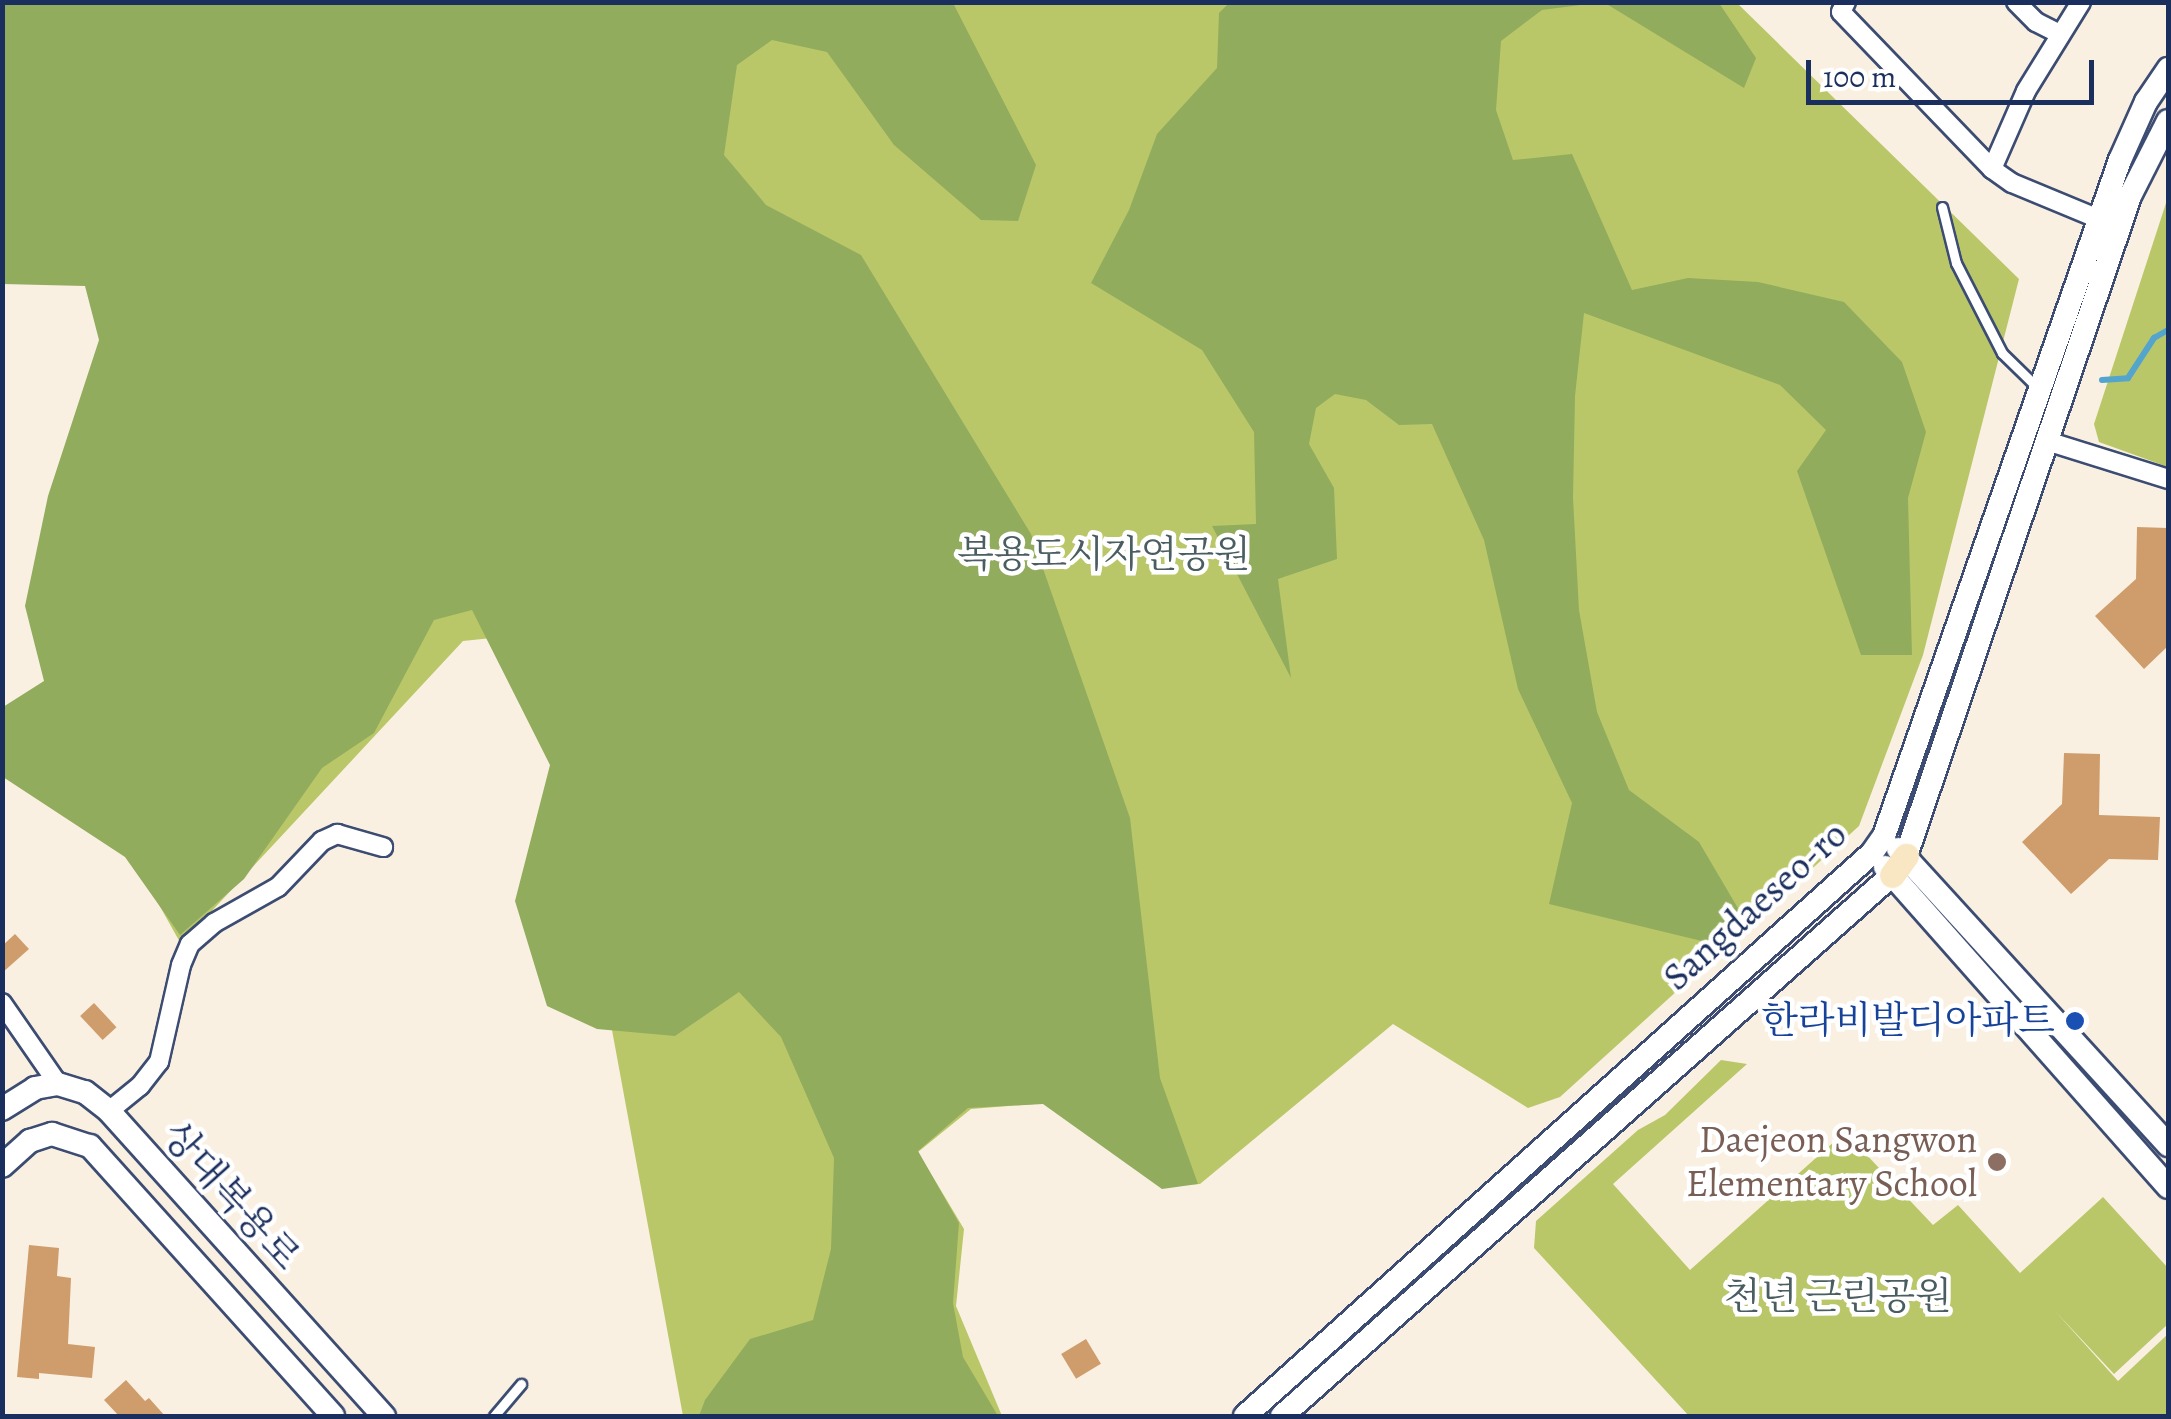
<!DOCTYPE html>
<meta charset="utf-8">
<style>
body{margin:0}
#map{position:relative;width:2171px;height:1419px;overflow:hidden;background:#f9f0e2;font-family:Alegreya,"Noto Serif KR",serif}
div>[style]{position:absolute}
.green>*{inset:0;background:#b9c769}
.forest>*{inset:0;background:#92ac5d}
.stream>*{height:6px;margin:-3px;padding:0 3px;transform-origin:3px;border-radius:3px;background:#53a5ce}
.building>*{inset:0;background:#cf9d6c;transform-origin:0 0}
.roads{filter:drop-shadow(2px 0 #3c4c72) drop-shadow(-2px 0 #3c4c72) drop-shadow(0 2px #3c4c72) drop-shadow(0 -2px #3c4c72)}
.service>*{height:9px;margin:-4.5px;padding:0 4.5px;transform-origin:4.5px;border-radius:4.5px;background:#fff}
.minor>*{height:18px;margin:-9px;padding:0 9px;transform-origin:9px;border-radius:9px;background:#fff}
.tertiary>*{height:22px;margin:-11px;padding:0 11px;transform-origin:11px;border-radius:11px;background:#fff}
.secondary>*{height:25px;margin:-12.5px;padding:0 12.5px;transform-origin:12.5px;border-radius:12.5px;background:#f9e7c3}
.dots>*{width:28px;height:28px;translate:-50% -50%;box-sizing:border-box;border:5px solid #fff;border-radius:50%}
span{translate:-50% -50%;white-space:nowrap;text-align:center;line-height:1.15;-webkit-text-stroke:9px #fff;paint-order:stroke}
.park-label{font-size:38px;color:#4a5d61}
.street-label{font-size:38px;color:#1b2f5e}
.transit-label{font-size:38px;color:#164399}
.right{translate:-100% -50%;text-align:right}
.education-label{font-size:38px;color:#785e54}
.frame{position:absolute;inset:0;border:5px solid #1b2f5e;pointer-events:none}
.scale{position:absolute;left:1806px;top:60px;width:288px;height:45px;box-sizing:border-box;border:5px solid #1b2f5e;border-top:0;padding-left:12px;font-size:30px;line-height:35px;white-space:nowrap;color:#1b2f5e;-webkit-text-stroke:8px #fff;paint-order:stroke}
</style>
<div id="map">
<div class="green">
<div style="clip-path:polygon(3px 3px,1737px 3px,2019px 279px,1923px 655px,1859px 826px,1560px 1097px,1528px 1108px,1393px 1024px,1200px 1184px,1160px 1186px,1048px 1103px,971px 1109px,918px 1152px,964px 1229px,956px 1306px,1002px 1416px,683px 1416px,603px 981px,583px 734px,492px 638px,463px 641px,181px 944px,70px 746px,145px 319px)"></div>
<div style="clip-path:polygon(2168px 197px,2168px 467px,2099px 442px,2094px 424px)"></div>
<div style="clip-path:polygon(1721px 1060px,1747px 1064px,1613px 1184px,1690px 1270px,1845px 1132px,1933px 1225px,1958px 1205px,2020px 1273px,2103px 1197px,2168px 1268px,2168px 1324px,2114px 1374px,2055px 1311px,2118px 1381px,2168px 1334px,2168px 1416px,1689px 1416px,1534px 1248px,1536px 1221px,1638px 1130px,1665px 1115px)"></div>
</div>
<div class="forest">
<div style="clip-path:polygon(3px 2px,953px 3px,1036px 165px,1018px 221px,981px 220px,894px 145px,827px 52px,772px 40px,737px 65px,724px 155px,766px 205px,861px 255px,1031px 534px,1130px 818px,1160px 1078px,1198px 1184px,1162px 1189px,1043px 1104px,968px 1108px,918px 1151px,959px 1223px,953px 1303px,963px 1357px,998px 1416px,699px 1416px,705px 1400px,750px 1339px,813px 1320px,831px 1249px,834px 1158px,781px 1037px,739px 992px,675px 1036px,597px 1029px,547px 1006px,515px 901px,550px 765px,472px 610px,434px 620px,374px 733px,322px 768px,244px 879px,180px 935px,125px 857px,3px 777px,3px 707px,44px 681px,25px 606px,48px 496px,99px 340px,85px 286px,3px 284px)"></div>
<div style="clip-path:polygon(1229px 3px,1596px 3px,1542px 10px,1501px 41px,1496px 110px,1513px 160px,1572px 154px,1632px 290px,1688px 278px,1758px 282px,1844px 302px,1902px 362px,1926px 432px,1908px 498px,1912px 655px,1861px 655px,1797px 471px,1826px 430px,1780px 385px,1584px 313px,1575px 396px,1573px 498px,1579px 610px,1597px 712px,1629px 790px,1699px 842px,1739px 910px,1710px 943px,1549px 904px,1572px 803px,1518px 689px,1484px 540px,1432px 424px,1399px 425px,1366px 400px,1335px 394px,1316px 408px,1309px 444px,1334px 488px,1337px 559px,1278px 579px,1291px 678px,1212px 526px,1256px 524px,1254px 432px,1202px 350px,1091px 283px,1129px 210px,1157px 134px,1217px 68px,1219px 13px)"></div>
<div style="clip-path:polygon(1605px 3px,1719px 3px,1756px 58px,1744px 88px)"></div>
</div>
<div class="stream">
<div style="left:2102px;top:380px;width:26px;rotate:-4deg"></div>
<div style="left:2128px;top:378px;width:48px;rotate:-57deg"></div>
<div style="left:2154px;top:338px;width:16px;rotate:-30deg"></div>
</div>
<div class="building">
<div style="clip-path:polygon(2137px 527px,2168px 528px,2168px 646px,2144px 669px,2095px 616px,2136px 579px)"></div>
<div style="clip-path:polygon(2064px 753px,2100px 754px,2099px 815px,2160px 817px,2158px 860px,2109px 859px,2071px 894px,2022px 842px,2062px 804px)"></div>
<div style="clip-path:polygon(15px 934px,29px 949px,2px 973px,2px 946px)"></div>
<div style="left:94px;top:1003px;width:33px;height:19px;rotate:47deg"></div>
<div style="clip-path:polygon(29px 1245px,59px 1248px,57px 1276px,71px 1278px,68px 1344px,95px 1347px,92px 1378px,39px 1373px,39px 1379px,17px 1377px)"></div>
<div style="left:1086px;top:1339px;width:29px;height:29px;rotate:59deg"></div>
<div style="clip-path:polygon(126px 1380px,145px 1401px,149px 1398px,165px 1416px,119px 1416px,104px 1400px)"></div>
</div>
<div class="roads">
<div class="service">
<div style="left:1942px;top:207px;width:58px;rotate:76deg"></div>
<div style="left:1956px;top:263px;width:101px;rotate:62.9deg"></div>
<div style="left:2002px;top:353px;width:49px;rotate:44.2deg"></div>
<div style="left:494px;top:1416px;width:42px;rotate:-49.8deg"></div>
</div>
<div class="minor">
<div style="left:1846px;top:2px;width:11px;rotate:117deg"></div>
<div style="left:1841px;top:12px;width:218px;rotate:46.1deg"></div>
<div style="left:1992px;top:169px;width:24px;rotate:35deg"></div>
<div style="left:2012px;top:183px;width:94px;rotate:22.5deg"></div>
<div style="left:2016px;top:2px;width:28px;rotate:45deg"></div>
<div style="left:2036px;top:22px;width:25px;rotate:27deg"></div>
<div style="left:1992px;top:169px;width:85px;rotate:-66.4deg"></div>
<div style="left:2026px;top:91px;width:105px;rotate:-58.3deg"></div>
<div style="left:2047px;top:441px;width:127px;rotate:17.4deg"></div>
<div style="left:2px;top:1003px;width:98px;rotate:55.3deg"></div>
<div style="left:109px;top:1111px;width:40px;rotate:-39deg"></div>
<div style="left:140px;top:1086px;width:31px;rotate:-52deg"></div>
<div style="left:159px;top:1062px;width:99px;rotate:-77.2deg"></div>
<div style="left:181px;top:965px;width:23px;rotate:-67deg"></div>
<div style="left:190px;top:944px;width:32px;rotate:-41deg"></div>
<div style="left:214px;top:923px;width:73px;rotate:-29.4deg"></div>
<div style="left:278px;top:887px;width:64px;rotate:-46.3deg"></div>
<div style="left:322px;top:841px;width:17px;rotate:-25deg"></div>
<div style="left:337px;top:834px;width:48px;rotate:15.8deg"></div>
</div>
<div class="tertiary">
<div style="left:1898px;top:849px;width:401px;rotate:47.6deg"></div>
<div style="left:1906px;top:856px;width:697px;rotate:-71.25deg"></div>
<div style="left:2130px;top:196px;width:84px;rotate:-63.1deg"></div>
<div style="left:1885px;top:867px;width:427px;rotate:48.5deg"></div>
<div style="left:2px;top:1109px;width:39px;rotate:-32deg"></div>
<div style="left:35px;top:1088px;width:23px;rotate:-10deg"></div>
<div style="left:58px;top:1084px;width:28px;rotate:17deg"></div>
<div style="left:85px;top:1092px;width:31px;rotate:38deg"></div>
<div style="left:109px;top:1111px;width:411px;rotate:48deg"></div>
<div style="left:2px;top:1166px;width:38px;rotate:-42deg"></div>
<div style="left:30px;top:1141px;width:23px;rotate:-18deg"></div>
<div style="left:52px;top:1134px;width:40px;rotate:18deg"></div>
<div style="left:90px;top:1146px;width:363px;rotate:48deg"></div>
<div style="left:1245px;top:1416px;width:843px;rotate:-41.92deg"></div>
<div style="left:1872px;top:853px;width:21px;rotate:-55deg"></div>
<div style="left:1884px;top:836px;width:716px;rotate:-70.76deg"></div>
<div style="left:2120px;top:160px;width:64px;rotate:-65.9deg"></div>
<div style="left:2146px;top:102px;width:40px;rotate:-56deg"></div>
<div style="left:1282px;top:1416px;width:815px;rotate:-41.57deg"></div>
</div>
<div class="secondary">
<div style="left:1892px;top:875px;width:24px;rotate:-54deg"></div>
</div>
</div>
<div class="dots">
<div style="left:2075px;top:1021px;background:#1a4fb4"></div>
<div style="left:1997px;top:1162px;background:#8d6e63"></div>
</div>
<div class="park-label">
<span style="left:1104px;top:555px">복용도시자연공원</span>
<span style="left:1838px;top:1297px">천년 근린공원</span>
</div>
<div class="street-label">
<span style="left:1755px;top:906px;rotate:-42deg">Sangdaeseo-ro</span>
<span style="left:231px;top:1196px;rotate:48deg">상대복용로</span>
</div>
<div class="transit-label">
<span class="right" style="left:2055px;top:1021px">한라비발디아파트</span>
</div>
<div class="education-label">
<span class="right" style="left:1977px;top:1162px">Daejeon Sangwon<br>Elementary School</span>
</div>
<div class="frame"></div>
<div class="scale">100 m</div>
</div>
